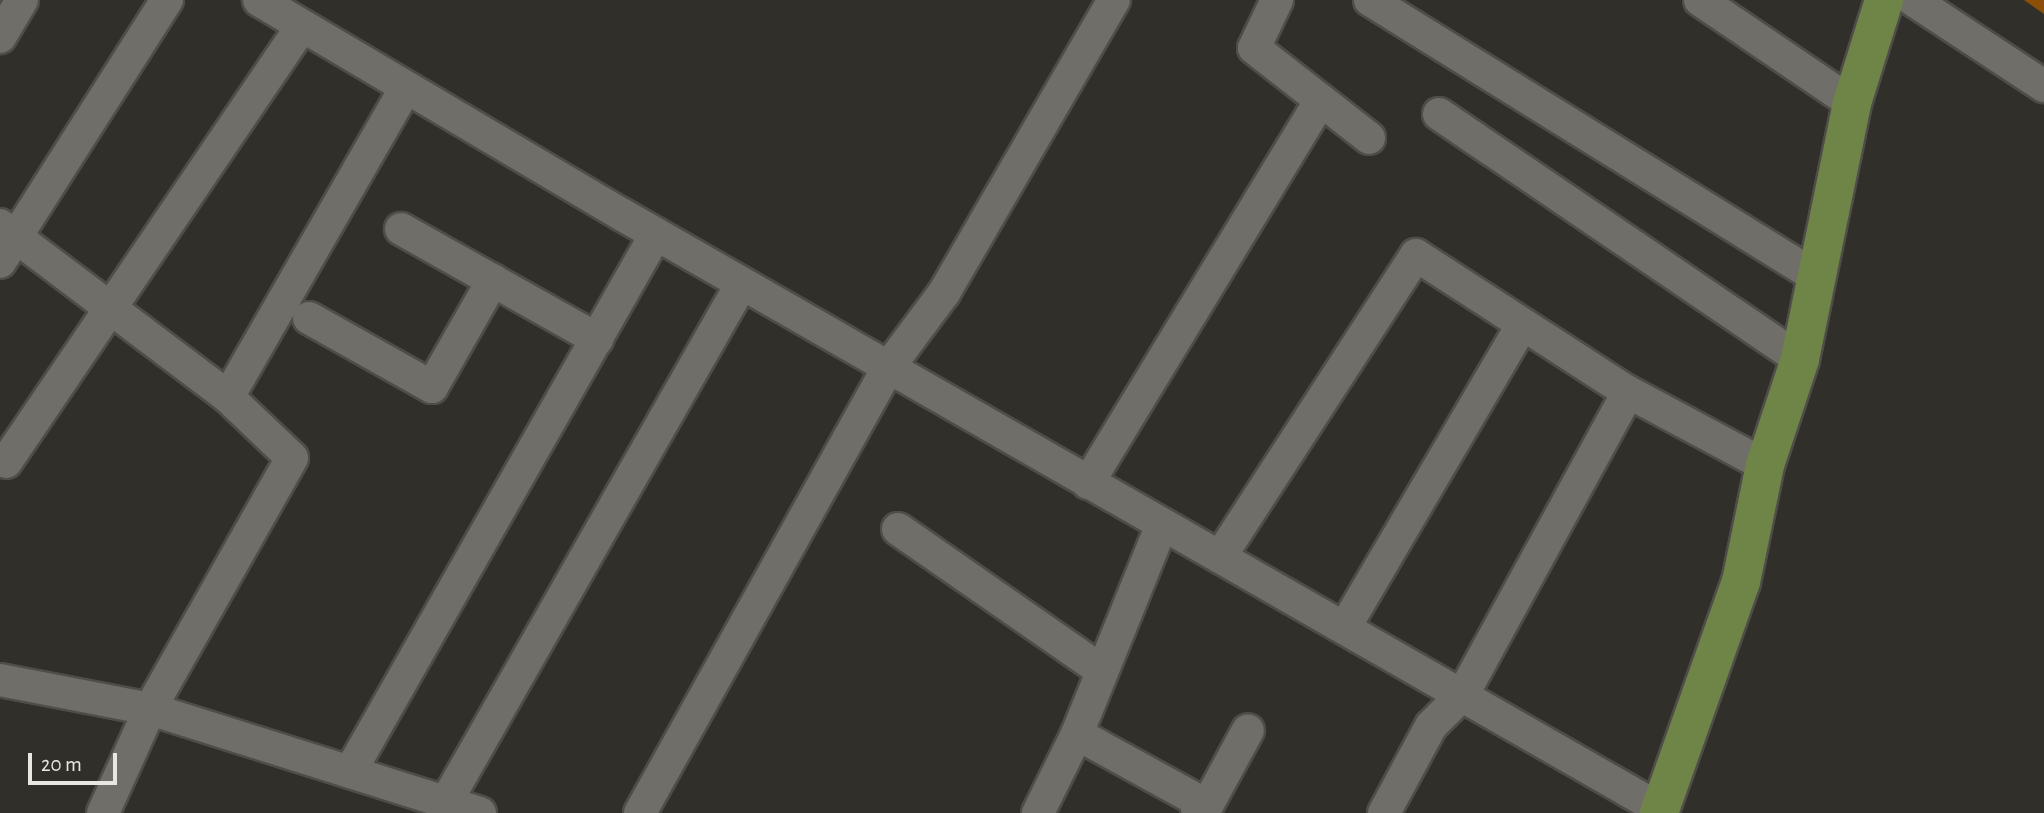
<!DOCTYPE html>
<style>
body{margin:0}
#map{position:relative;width:2044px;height:813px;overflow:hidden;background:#312f2a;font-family:"Alegreya Sans",sans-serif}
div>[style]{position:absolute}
.building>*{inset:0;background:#8c4f08}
.roads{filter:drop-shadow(2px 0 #4f4d49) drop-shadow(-2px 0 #4f4d49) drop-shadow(0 2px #4f4d49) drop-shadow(0 -2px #4f4d49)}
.minor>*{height:32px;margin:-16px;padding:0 16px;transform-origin:16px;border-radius:16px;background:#706e69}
.major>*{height:38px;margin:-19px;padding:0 19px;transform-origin:19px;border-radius:19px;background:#6e8547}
span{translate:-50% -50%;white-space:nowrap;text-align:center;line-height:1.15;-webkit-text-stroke:5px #312f2a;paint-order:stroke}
.scale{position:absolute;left:28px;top:753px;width:89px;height:32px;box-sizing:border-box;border:4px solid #e7e7e3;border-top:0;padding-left:9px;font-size:21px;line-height:24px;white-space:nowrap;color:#e7e7e3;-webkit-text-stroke:5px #312f2a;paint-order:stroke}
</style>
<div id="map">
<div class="building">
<div style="clip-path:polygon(2024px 0,2044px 0,2044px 14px)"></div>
</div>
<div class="roads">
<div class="minor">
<div style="left:259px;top:0;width:421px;rotate:30.6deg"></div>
<div style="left:621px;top:214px;width:1197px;rotate:29.8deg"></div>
<div style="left:1277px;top:0;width:53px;rotate:115.6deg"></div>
<div style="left:1254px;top:48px;width:146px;rotate:38deg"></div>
<div style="left:1370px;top:0;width:524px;rotate:31.81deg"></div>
<div style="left:1700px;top:0;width:184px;rotate:34.1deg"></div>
<div style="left:1913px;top:0;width:157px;rotate:33.3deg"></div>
<div style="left:0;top:37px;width:43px;rotate:-59.3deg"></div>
<div style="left:1439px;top:114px;width:436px;rotate:34.2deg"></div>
<div style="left:0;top:225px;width:286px;rotate:37deg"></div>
<div style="left:228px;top:397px;width:88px;rotate:43.6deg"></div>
<div style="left:292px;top:458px;width:288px;rotate:119.5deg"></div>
<div style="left:150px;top:709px;width:114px;rotate:114.3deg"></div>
<div style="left:401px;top:229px;width:225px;rotate:29.3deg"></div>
<div style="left:0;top:262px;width:311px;rotate:-57.5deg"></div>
<div style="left:309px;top:318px;width:141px;rotate:29.3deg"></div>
<div style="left:432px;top:387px;width:123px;rotate:-60.3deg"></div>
<div style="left:228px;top:397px;width:357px;rotate:-60.1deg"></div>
<div style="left:6px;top:462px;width:527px;rotate:-55.83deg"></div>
<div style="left:1088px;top:483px;width:448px;rotate:-58.7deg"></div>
<div style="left:898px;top:529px;width:247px;rotate:34.8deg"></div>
<div style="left:1220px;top:557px;width:360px;rotate:-57deg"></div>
<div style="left:1416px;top:255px;width:252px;rotate:32.9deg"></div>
<div style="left:1628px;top:392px;width:155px;rotate:28.1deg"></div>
<div style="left:1345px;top:627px;width:351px;rotate:-59.6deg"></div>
<div style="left:0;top:680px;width:153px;rotate:10.9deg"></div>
<div style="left:150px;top:709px;width:346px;rotate:17.5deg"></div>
<div style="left:1077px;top:734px;width:135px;rotate:28.8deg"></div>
<div style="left:1195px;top:799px;width:14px;rotate:78deg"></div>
<div style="left:350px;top:772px;width:619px;rotate:-60.37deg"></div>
<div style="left:446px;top:802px;width:597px;rotate:-60.3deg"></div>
<div style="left:640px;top:813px;width:509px;rotate:-60.87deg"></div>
<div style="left:888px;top:368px;width:94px;rotate:-53.3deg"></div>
<div style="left:944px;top:293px;width:339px;rotate:-59.9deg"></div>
<div style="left:1038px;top:813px;width:88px;rotate:-63.7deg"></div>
<div style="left:1077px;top:734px;width:226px;rotate:-67.9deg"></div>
<div style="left:1203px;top:813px;width:94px;rotate:-61.5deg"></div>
<div style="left:1384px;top:813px;width:99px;rotate:-61.6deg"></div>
<div style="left:1431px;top:726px;width:45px;rotate:-45deg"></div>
<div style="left:1463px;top:694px;width:344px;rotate:-61.3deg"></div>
</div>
<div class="major">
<div style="left:1659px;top:813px;width:245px;rotate:-70.5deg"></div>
<div style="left:1741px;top:582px;width:119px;rotate:-78.4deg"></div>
<div style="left:1765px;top:465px;width:112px;rotate:-71.7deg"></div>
<div style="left:1800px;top:359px;width:261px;rotate:-78.5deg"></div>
<div style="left:1852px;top:103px;width:108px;rotate:-72.7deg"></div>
</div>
</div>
<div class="scale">20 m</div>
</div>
